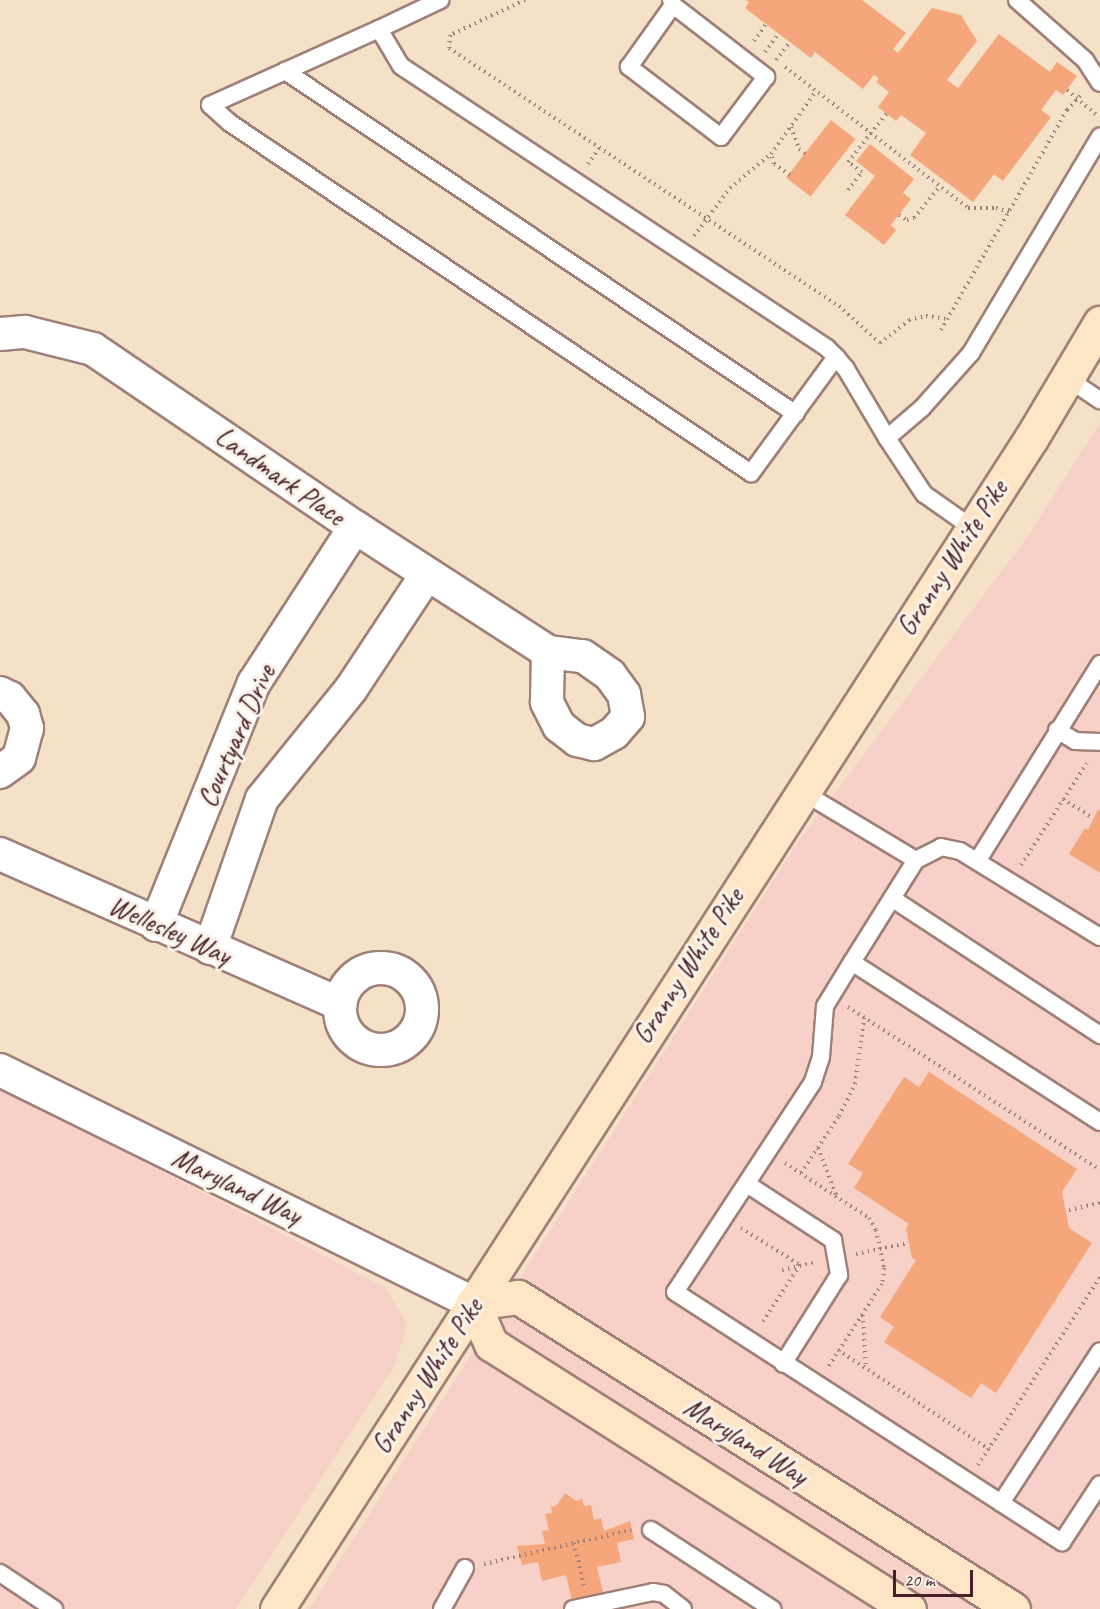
<!DOCTYPE html>
<style>
body{margin:0}
#map{position:relative;width:1100px;height:1609px;overflow:hidden;background:#f4e1c7;font-family:Caveat,sans-serif}
div>[style]{position:absolute}
.built>*{inset:0;background:#f7d1c7}
.building>*{inset:0;background:#f5a67a;transform-origin:0 0}
.path>*{height:4px;margin-top:-2px;transform-origin:0;background:repeating-linear-gradient(90deg,#9f8079 0 1.5px,transparent 0 6px)}
.roads{filter:drop-shadow(2px 0 #9f8079) drop-shadow(-2px 0 #9f8079) drop-shadow(0 2px #9f8079) drop-shadow(0 -2px #9f8079)}
.lane>*{height:16px;margin:-8px;padding:0 8px;transform-origin:8px;border-radius:8px;background:#fff}
.street>*{height:32px;margin:-16px;padding:0 16px;transform-origin:16px;border-radius:16px;background:#fff}
.street>.ring{margin:-16px;padding:0;box-sizing:content-box;background:none;border:32px solid #fff;border-radius:50%}
.secondary>*{height:33px;margin:-16.5px;padding:0 16.5px;transform-origin:16.5px;border-radius:16.5px;background:#fee5c5}
span{translate:-50% -50%;white-space:nowrap;text-align:center;line-height:1.15;-webkit-text-stroke:6px #f7f3e8;paint-order:stroke}
.street-label{font-size:28px;color:#4a1f2b}
.scale{position:absolute;left:893px;top:1570px;width:80px;height:27px;box-sizing:border-box;border:3px solid #4a1f2b;border-top:0;padding-left:8px;font-size:18px;line-height:21px;white-space:nowrap;color:#4a1f2b;-webkit-text-stroke:4px #f7f3e8;paint-order:stroke}
</style>
<div id="map">
<div class="built">
<div style="clip-path:polygon(1100px 423px,1100px 1609px,309px 1609px,799px 840px,1026px 539px)"></div>
<div style="clip-path:polygon(0 1087px,386px 1288px,407px 1324px,395px 1365px,236px 1609px,0 1609px)"></div>
</div>
<div class="building">
<div style="clip-path:polygon(746px 0,862px 0,906px 33px,893px 49px,898px 53px,932px 8px,961px 15px,977px 41px,947px 80px,958px 88px,999px 34px,1050px 72px,1057px 62px,1077px 76px,1063px 95px,1056px 90px,1041px 110px,1051px 117px,1003px 181px,994px 174px,973px 202px,910px 155px,926px 133px,901px 115px,896px 121px,878px 107px,889px 92px,876px 82px,879px 79px,874px 75px,863px 89px,815px 52px,811px 58px,745px 8px,749px 2px)"></div>
<div style="left:831px;top:120px;width:31px;height:73px;rotate:38deg"></div>
<div style="clip-path:polygon(870px 144px,914px 179px,903px 193px,911px 199px,891px 225px,896px 230px,884px 245px,845px 215px,875px 176px,856px 161px)"></div>
<div style="clip-path:polygon(1098px 809px,1100px 811px,1100px 873px,1069px 854px,1085px 828px,1088px 830px)"></div>
<div style="clip-path:polygon(929px 1072px,1077px 1169px,1062px 1192px,1069px 1228px,1092px 1243px,996px 1393px,981px 1383px,971px 1398px,884px 1342px,894px 1327px,880px 1317px,916px 1260px,912px 1258px,906px 1228px,909px 1224px,854px 1188px,863px 1173px,848px 1164px,904px 1077px,919px 1087px)"></div>
<div style="clip-path:polygon(565px 1493px,576px 1501px,582px 1499px,584px 1506px,591px 1505px,594px 1520px,601px 1518px,604px 1531px,630px 1521px,634px 1539px,617px 1543px,621px 1562px,597px 1567px,607px 1609px,574px 1609px,566px 1575px,542px 1581px,538px 1562px,522px 1565px,517px 1546px,545px 1544px,542px 1531px,549px 1530px,545px 1514px,552px 1513px,551px 1507px,557px 1505px)"></div>
</div>
<div class="path">
<div style="left:525px;top:0;width:83px;rotate:155deg"></div>
<div style="left:450px;top:35px;width:13px;rotate:94deg"></div>
<div style="left:449px;top:48px;width:468px;rotate:33.5deg"></div>
<div style="left:839px;top:306px;width:55px;rotate:42.1deg"></div>
<div style="left:880px;top:343px;width:37px;rotate:-38deg"></div>
<div style="left:909px;top:320px;width:17px;rotate:-13deg"></div>
<div style="left:926px;top:316px;width:21px;rotate:8deg"></div>
<div style="left:754px;top:41px;width:21px;rotate:-55deg"></div>
<div style="left:765px;top:52px;width:24px;rotate:-54deg"></div>
<div style="left:776px;top:60px;width:23px;rotate:-52deg"></div>
<div style="left:785px;top:67px;width:231px;rotate:37.6deg"></div>
<div style="left:968px;top:208px;width:28px"></div>
<div style="left:996px;top:208px;width:14px;rotate:17deg"></div>
<div style="left:1067px;top:90px;width:40px;rotate:40deg"></div>
<div style="left:791px;top:127px;width:23px;rotate:70deg"></div>
<div style="left:799px;top:149px;width:9px;rotate:36deg"></div>
<div style="left:588px;top:164px;width:19px;rotate:-55deg"></div>
<div style="left:790px;top:175px;width:19px;rotate:-145deg"></div>
<div style="left:774px;top:164px;width:10px;rotate:-107deg"></div>
<div style="left:771px;top:154px;width:77px;rotate:-54.5deg"></div>
<div style="left:848px;top:190px;width:23px;rotate:-52deg"></div>
<div style="left:862px;top:172px;width:17px;rotate:-144deg"></div>
<div style="left:848px;top:162px;width:63px;rotate:-51.5deg"></div>
<div style="left:899px;top:215px;width:9px;rotate:32deg"></div>
<div style="left:907px;top:220px;width:7px;rotate:-16deg"></div>
<div style="left:914px;top:218px;width:41px;rotate:-50.9deg"></div>
<div style="left:694px;top:236px;width:60px;rotate:-53.1deg"></div>
<div style="left:730px;top:188px;width:53px;rotate:-39.7deg"></div>
<div style="left:941px;top:330px;width:254px;rotate:-60.2deg"></div>
<div style="left:1067px;top:110px;width:22px;rotate:-47deg"></div>
<div style="left:1063px;top:799px;width:32px;rotate:32deg"></div>
<div style="left:1021px;top:865px;width:121px;rotate:-57.1deg"></div>
<div style="left:848px;top:1007px;width:300px;rotate:32.9deg"></div>
<div style="left:818px;top:1148px;width:53px;rotate:68.8deg"></div>
<div style="left:785px;top:1163px;width:100px;rotate:33.2deg"></div>
<div style="left:869px;top:1218px;width:14px;rotate:60deg"></div>
<div style="left:876px;top:1230px;width:39px;rotate:78deg"></div>
<div style="left:884px;top:1268px;width:16px;rotate:97deg"></div>
<div style="left:882px;top:1284px;width:99px;rotate:123deg"></div>
<div style="left:801px;top:1173px;width:69px;rotate:-56.3deg"></div>
<div style="left:839px;top:1116px;width:36px;rotate:-63deg"></div>
<div style="left:855px;top:1084px;width:67px;rotate:-82.2deg"></div>
<div style="left:1069px;top:1210px;width:32px;rotate:-13deg"></div>
<div style="left:741px;top:1228px;width:70px;rotate:32.1deg"></div>
<div style="left:800px;top:1265px;width:69px;rotate:123.2deg"></div>
<div style="left:856px;top:1254px;width:53px;rotate:-11.9deg"></div>
<div style="left:782px;top:1270px;width:35px;rotate:-13deg"></div>
<div style="left:863px;top:1315px;width:53px;rotate:86.8deg"></div>
<div style="left:838px;top:1350px;width:181px;rotate:33.3deg"></div>
<div style="left:978px;top:1465px;width:224px;rotate:-57deg"></div>
<div style="left:574px;top:1543px;width:44px;rotate:76.9deg"></div>
<div style="left:484px;top:1564px;width:151px;rotate:-13deg"></div>
</div>
<div class="roads">
<div class="lane">
<div style="left:671px;top:0;width:5px;rotate:68deg"></div>
<div style="left:673px;top:5px;width:118px;rotate:37.7deg"></div>
<div style="left:766px;top:77px;width:75px;rotate:126.9deg"></div>
<div style="left:721px;top:137px;width:116px;rotate:-142.7deg"></div>
<div style="left:629px;top:67px;width:76px;rotate:-54.6deg"></div>
<div style="left:1017px;top:0;width:91px;rotate:41.4deg"></div>
<div style="left:1085px;top:60px;width:27px;rotate:57deg"></div>
<div style="left:379px;top:29px;width:68px;rotate:-25.4deg"></div>
<div style="left:285px;top:71px;width:615px;rotate:33.87deg"></div>
<div style="left:836px;top:357px;width:144px;rotate:126.2deg"></div>
<div style="left:751px;top:473px;width:628px;rotate:-146.11deg"></div>
<div style="left:230px;top:123px;width:27px;rotate:-138deg"></div>
<div style="left:210px;top:105px;width:185px;rotate:-24.2deg"></div>
<div style="left:379px;top:29px;width:43px;rotate:59.3deg"></div>
<div style="left:401px;top:66px;width:511px;rotate:33.5deg"></div>
<div style="left:827px;top:348px;width:13px;rotate:45deg"></div>
<div style="left:836px;top:357px;width:16px;rotate:50deg"></div>
<div style="left:846px;top:369px;width:80px;rotate:59.3deg"></div>
<div style="left:1067px;top:378px;width:40px;rotate:34deg"></div>
<div style="left:971px;top:527px;width:57px;rotate:-144.9deg"></div>
<div style="left:924px;top:494px;width:67px;rotate:-123.5deg"></div>
<div style="left:887px;top:438px;width:46px;rotate:-40.6deg"></div>
<div style="left:922px;top:408px;width:74px;rotate:-48.3deg"></div>
<div style="left:971px;top:353px;width:252px;rotate:-59.2deg"></div>
<div style="left:1057px;top:730px;width:21px;rotate:31deg"></div>
<div style="left:1075px;top:741px;width:25px;rotate:2deg"></div>
<div style="left:801px;top:791px;width:134px;rotate:31deg"></div>
<div style="left:916px;top:860px;width:28px;rotate:-27deg"></div>
<div style="left:941px;top:847px;width:19px;rotate:12deg"></div>
<div style="left:960px;top:851px;width:164px;rotate:31.6deg"></div>
<div style="left:978px;top:860px;width:231px;rotate:-58.1deg"></div>
<div style="left:893px;top:899px;width:248px;rotate:33.3deg"></div>
<div style="left:852px;top:962px;width:120px;rotate:-57.9deg"></div>
<div style="left:1100px;top:1122px;width:295px;rotate:-147.2deg"></div>
<div style="left:852px;top:962px;width:52px;rotate:121.5deg"></div>
<div style="left:825px;top:1006px;width:51px;rotate:94.5deg"></div>
<div style="left:821px;top:1057px;width:26px;rotate:108deg"></div>
<div style="left:813px;top:1082px;width:251px;rotate:123.3deg"></div>
<div style="left:675px;top:1292px;width:461px;rotate:32.9deg"></div>
<div style="left:1062px;top:1542px;width:69px;rotate:-56.8deg"></div>
<div style="left:747px;top:1184px;width:103px;rotate:33.1deg"></div>
<div style="left:833px;top:1240px;width:36px;rotate:80deg"></div>
<div style="left:839px;top:1275px;width:105px;rotate:122.2deg"></div>
<div style="left:1001px;top:1503px;width:181px;rotate:-56.9deg"></div>
<div style="left:651px;top:1530px;width:145px;rotate:33.1deg"></div>
<div style="left:0;top:1573px;width:65px;rotate:33.7deg"></div>
<div style="left:442px;top:1609px;width:47px;rotate:-60.7deg"></div>
<div style="left:573px;top:1609px;width:82px;rotate:-12deg"></div>
<div style="left:653px;top:1592px;width:11px;rotate:10deg"></div>
<div style="left:664px;top:1594px;width:24px;rotate:38deg"></div>
</div>
<div class="street">
<div style="left:0;top:334px;width:25px;rotate:-5deg"></div>
<div style="left:25px;top:332px;width:70px;rotate:14deg"></div>
<div style="left:93px;top:349px;width:317px;rotate:34.2deg"></div>
<div style="left:355px;top:527px;width:230px;rotate:32.9deg"></div>
<div style="left:548px;top:652px;width:35px;rotate:7deg"></div>
<div style="left:583px;top:656px;width:33px;rotate:35deg"></div>
<div style="left:610px;top:675px;width:24px;rotate:54deg"></div>
<div style="left:624px;top:694px;width:23px;rotate:80deg"></div>
<div style="left:628px;top:717px;width:21px;rotate:131deg"></div>
<div style="left:614px;top:733px;width:23px;rotate:151deg"></div>
<div style="left:594px;top:744px;width:17px;rotate:-167deg"></div>
<div style="left:577px;top:740px;width:23px;rotate:-142deg"></div>
<div style="left:559px;top:726px;width:27px;rotate:-117deg"></div>
<div style="left:547px;top:702px;width:50px;rotate:-88.9deg"></div>
<div style="left:0;top:693px;width:11px;rotate:27deg"></div>
<div style="left:10px;top:698px;width:21px;rotate:51deg"></div>
<div style="left:23px;top:714px;width:15px;rotate:74deg"></div>
<div style="left:27px;top:728px;width:31px;rotate:105deg"></div>
<div style="left:19px;top:758px;width:24px;rotate:144deg"></div>
<div style="left:0;top:854px;width:372px;rotate:23.8deg"></div>
<div style="left:156px;top:925px;width:261px;rotate:-68deg"></div>
<div style="left:254px;top:683px;width:186px;rotate:-57.1deg"></div>
<div style="left:210px;top:948px;width:158px;rotate:-70.8deg"></div>
<div style="left:262px;top:799px;width:141px;rotate:-51deg"></div>
<div style="left:351px;top:689px;width:138px;rotate:-56.5deg"></div>
<div class="ring" style="left:340px;top:968px;width:50px;height:50px"></div>
<div style="left:0;top:1070px;width:527px;rotate:26.22deg"></div>
</div>
<div class="secondary">
<div style="left:473px;top:1303px;width:45px;rotate:-7.6deg"></div>
<div style="left:518px;top:1297px;width:585px;rotate:32.22deg"></div>
<div style="left:473px;top:1303px;width:45px;rotate:66.3deg"></div>
<div style="left:491px;top:1344px;width:495px;rotate:32.4deg"></div>
<div style="left:277px;top:1609px;width:1394px;rotate:-57.21deg"></div>
<div style="left:1032px;top:437px;width:133px;rotate:-59.2deg"></div>
</div>
</div>
<div class="street-label">
<span style="left:280px;top:476px;rotate:35deg">Landmark Place</span>
<span style="left:952px;top:558px;rotate:-57deg">Granny White Pike</span>
<span style="left:236px;top:736px;rotate:-66deg">Courtyard Drive</span>
<span style="left:170px;top:930px;rotate:24deg">Wellesley Way</span>
<span style="left:688px;top:966px;rotate:-57deg">Granny White Pike</span>
<span style="left:237px;top:1186px;rotate:26deg">Maryland Way</span>
<span style="left:427px;top:1376px;rotate:-57deg">Granny White Pike</span>
<span style="left:746px;top:1441px;rotate:32deg">Maryland Way</span>
</div>
<div class="scale">20 m</div>
</div>
